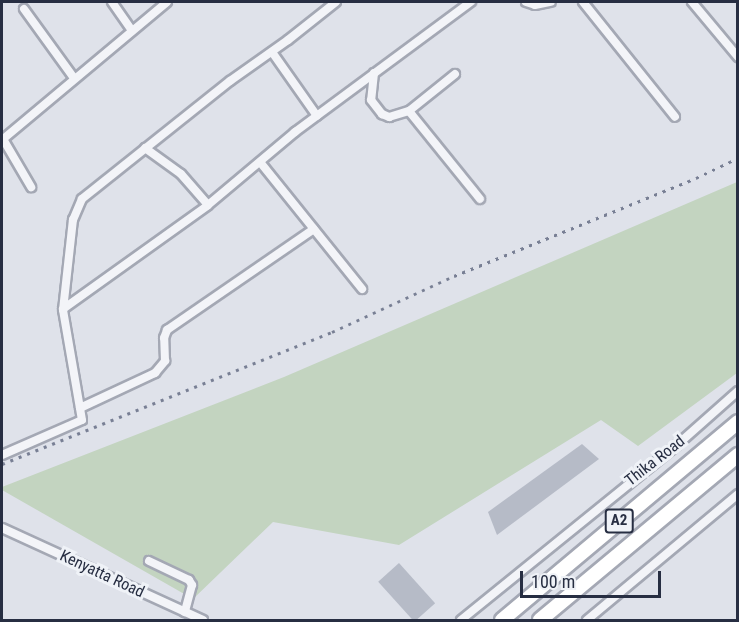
<!DOCTYPE html>
<style>
body{margin:0}
#map{position:relative;width:739px;height:622px;overflow:hidden;background:#dfe2ea;font-family:"Roboto Condensed",sans-serif}
div>[style]{position:absolute}
.green>*{inset:0;background:#c3d4c0}
.building>*{inset:0;background:#b6bbc7;transform-origin:0 0}
.roads{filter:drop-shadow(2px 0 #a4a8b4) drop-shadow(-2px 0 #a4a8b4) drop-shadow(0 2px #a4a8b4) drop-shadow(0 -2px #a4a8b4)}
.street>*{height:8px;margin:-4px;padding:0 4px;transform-origin:4px;border-radius:4px;background:#f3f4f8}
.highway>*{height:14px;margin:-7px;padding:0 7px;transform-origin:7px;border-radius:7px;background:#fff}
.rail>*{height:3px;margin-top:-1.5px;transform-origin:0;background:repeating-linear-gradient(90deg,#787f94 0 3px,transparent 0 9px)}
span{translate:-50% -50%;white-space:nowrap;text-align:center;line-height:1.15;-webkit-text-stroke:6px #eff2f7;paint-order:stroke}
.shield-label span{padding:2px 4px;background:#eff2f7;border:2px solid;border-radius:4px;-webkit-text-stroke-width:0}
.shield-label{font-size:15px;color:#272e42;font-weight:700}
.street-label{font-size:16px;color:#272e42}
.frame{position:absolute;inset:0;border:3px solid #272e42;pointer-events:none}
.scale{position:absolute;left:520px;top:571px;width:141px;height:27px;box-sizing:border-box;border:3px solid #272e42;border-top:0;padding-left:8px;font-size:18px;line-height:21px;white-space:nowrap;color:#272e42;-webkit-text-stroke:4px #eff2f7;paint-order:stroke}
</style>
<div id="map">
<div class="green">
<div style="clip-path:polygon(737px 182px,737px 373px,638px 446px,601px 420px,399px 545px,273px 522px,193px 599px,2px 490px,2px 487px,284px 377px)"></div>
</div>
<div class="building">
<div style="clip-path:polygon(582px 444px,599px 459px,497px 535px,488px 512px)"></div>
<div style="left:399px;top:563px;width:54px;height:28px;rotate:48deg"></div>
</div>
<div class="roads">
<div class="street">
<div style="left:112px;top:2px;width:35px;rotate:55deg"></div>
<div style="left:526px;top:2px;width:9px;rotate:18deg"></div>
<div style="left:535px;top:5px;width:16px;rotate:-11deg"></div>
<div style="left:583px;top:2px;width:147px;rotate:51.3deg"></div>
<div style="left:692px;top:2px;width:72px;rotate:50.1deg"></div>
<div style="left:24px;top:9px;width:85px;rotate:54.1deg"></div>
<div style="left:272px;top:52px;width:78px;rotate:54.9deg"></div>
<div style="left:374px;top:73px;width:27px;rotate:96deg"></div>
<div style="left:371px;top:100px;width:18px;rotate:52deg"></div>
<div style="left:382px;top:114px;width:8px;rotate:23deg"></div>
<div style="left:389px;top:117px;width:21px;rotate:-17deg"></div>
<div style="left:409px;top:111px;width:59px;rotate:-38.8deg"></div>
<div style="left:409px;top:111px;width:113px;rotate:51.1deg"></div>
<div style="left:3px;top:139px;width:56px;rotate:59.7deg"></div>
<div style="left:2px;top:140px;width:215px;rotate:-39.9deg"></div>
<div style="left:145px;top:148px;width:44px;rotate:35.8deg"></div>
<div style="left:181px;top:174px;width:41px;rotate:48.9deg"></div>
<div style="left:260px;top:162px;width:163px;rotate:51.2deg"></div>
<div style="left:63px;top:309px;width:178px;rotate:-35.6deg"></div>
<div style="left:208px;top:205px;width:114px;rotate:-40deg"></div>
<div style="left:295px;top:132px;width:219px;rotate:-36.5deg"></div>
<div style="left:80px;top:408px;width:83px;rotate:-25deg"></div>
<div style="left:155px;top:373px;width:16px;rotate:-50deg"></div>
<div style="left:165px;top:361px;width:23px;rotate:-92deg"></div>
<div style="left:164px;top:338px;width:9px;rotate:-69deg"></div>
<div style="left:167px;top:330px;width:178px;rotate:-34.5deg"></div>
<div style="left:2px;top:455px;width:87px;rotate:-23.6deg"></div>
<div style="left:82px;top:420px;width:112px;rotate:-99.8deg"></div>
<div style="left:63px;top:310px;width:91px;rotate:-83.7deg"></div>
<div style="left:73px;top:220px;width:23px;rotate:-67deg"></div>
<div style="left:82px;top:199px;width:189px;rotate:-38.6deg"></div>
<div style="left:230px;top:81px;width:71px;rotate:-35.3deg"></div>
<div style="left:288px;top:40px;width:61px;rotate:-38.4deg"></div>
<div style="left:2px;top:528px;width:221px;rotate:24.6deg"></div>
<div style="left:149px;top:561px;width:44px;rotate:25.4deg"></div>
<div style="left:189px;top:580px;width:6px;rotate:59deg"></div>
<div style="left:192px;top:585px;width:28px;rotate:105deg"></div>
<div style="left:461px;top:620px;width:278px;rotate:-39deg"></div>
<div style="left:677px;top:445px;width:81px;rotate:-41.5deg"></div>
<div style="left:587px;top:620px;width:197px;rotate:-39.8deg"></div>
</div>
<div class="highway">
<div style="left:502px;top:620px;width:308px;rotate:-40deg"></div>
<div style="left:540px;top:620px;width:258px;rotate:-39.8deg"></div>
</div>
</div>
<div class="rail">
<div style="left:2px;top:464px;width:355px;rotate:-21.8deg"></div>
<div style="left:332px;top:332px;width:134px;rotate:-24.7deg"></div>
<div style="left:454px;top:276px;width:261px;rotate:-22deg"></div>
<div style="left:696px;top:178px;width:47px;rotate:-25.5deg"></div>
</div>
<div class="shield-label">
<span style="left:619px;top:521px">A2</span>
</div>
<div class="street-label">
<span style="left:655px;top:461px;rotate:-38deg">Thika Road</span>
<span style="left:102px;top:574px;rotate:25deg">Kenyatta Road</span>
</div>
<div class="frame"></div>
<div class="scale">100 m</div>
</div>
